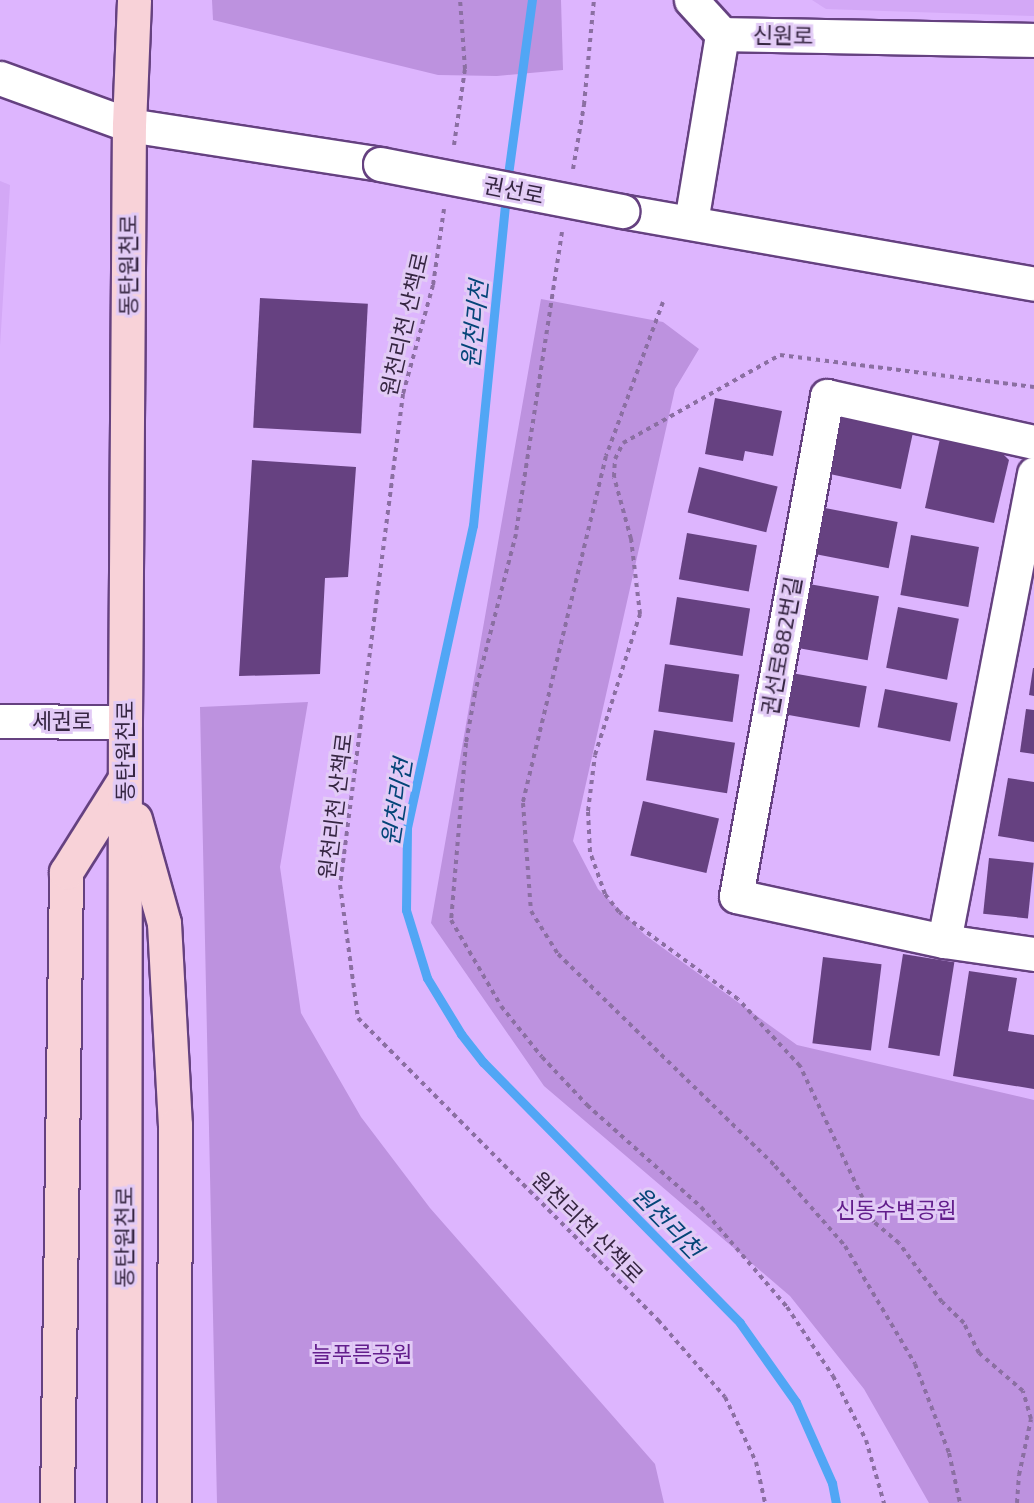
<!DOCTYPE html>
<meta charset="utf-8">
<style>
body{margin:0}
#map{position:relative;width:1034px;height:1503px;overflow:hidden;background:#ddb5fe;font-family:"Exo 2","Noto Sans KR",sans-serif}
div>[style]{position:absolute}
.built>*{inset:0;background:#d3a8f6}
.green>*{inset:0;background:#bd92df}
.stream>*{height:9px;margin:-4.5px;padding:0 4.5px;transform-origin:4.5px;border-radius:4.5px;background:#51a6f5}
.building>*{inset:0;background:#664181;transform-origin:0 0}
.path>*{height:4px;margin-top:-2px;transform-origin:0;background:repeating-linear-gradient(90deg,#8b6fa2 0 4.5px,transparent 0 9px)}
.roads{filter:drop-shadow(2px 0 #654180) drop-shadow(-2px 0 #654180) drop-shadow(0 2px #654180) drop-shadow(0 -2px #654180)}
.minor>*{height:33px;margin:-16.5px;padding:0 16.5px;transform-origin:16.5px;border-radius:16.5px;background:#fff}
.major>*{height:33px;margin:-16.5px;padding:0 16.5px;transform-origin:16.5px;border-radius:16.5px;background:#f8d2d8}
.bridges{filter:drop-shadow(2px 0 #654180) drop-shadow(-2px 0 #654180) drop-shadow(0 2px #654180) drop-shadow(0 -2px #654180)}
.minor-bridge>*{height:33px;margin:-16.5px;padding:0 16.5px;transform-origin:16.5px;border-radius:16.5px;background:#fff}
span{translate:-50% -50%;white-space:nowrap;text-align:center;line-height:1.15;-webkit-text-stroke:6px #e2cbf6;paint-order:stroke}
.street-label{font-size:22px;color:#362642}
.park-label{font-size:22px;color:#631e8c}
.water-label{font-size:24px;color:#044578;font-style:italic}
</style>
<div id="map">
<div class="built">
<div style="clip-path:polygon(812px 0,1034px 0,1034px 16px,826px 9px)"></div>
<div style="clip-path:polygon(0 181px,10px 185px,0 346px)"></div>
</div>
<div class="green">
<div style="clip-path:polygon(212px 0,561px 0,563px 70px,497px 76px,438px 75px,213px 20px)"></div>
<div style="clip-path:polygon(541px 299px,663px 322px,699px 349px,675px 389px,573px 841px,598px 889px,645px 935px,797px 1045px,1034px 1100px,1034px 1503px,929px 1503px,864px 1389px,790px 1296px,544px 1086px,431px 923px)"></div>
<div style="clip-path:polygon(308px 702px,280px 867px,301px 1013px,361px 1117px,430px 1208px,655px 1464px,664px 1503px,217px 1503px,200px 707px)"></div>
</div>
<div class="stream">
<div style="left:507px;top:182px;width:184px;rotate:-82.2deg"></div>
<div style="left:506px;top:195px;width:332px;rotate:95.7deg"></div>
<div style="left:473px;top:525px;width:310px;rotate:102.3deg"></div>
<div style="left:407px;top:828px;width:82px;rotate:90.7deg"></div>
<div style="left:406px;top:910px;width:71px;rotate:72.8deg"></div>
<div style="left:427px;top:978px;width:66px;rotate:58.7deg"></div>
<div style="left:461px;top:1034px;width:36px;rotate:52deg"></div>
<div style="left:483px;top:1062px;width:366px;rotate:45.4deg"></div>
<div style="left:740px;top:1323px;width:97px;rotate:54.7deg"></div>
<div style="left:796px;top:1402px;width:89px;rotate:66deg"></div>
<div style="left:832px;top:1483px;width:20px;rotate:79deg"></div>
</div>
<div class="building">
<div style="left:260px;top:298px;width:108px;height:130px;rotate:3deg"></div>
<div style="clip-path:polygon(715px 398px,782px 411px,773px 456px,745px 451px,743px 461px,705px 454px)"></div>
<div style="left:841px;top:415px;width:74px;height:60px;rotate:12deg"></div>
<div style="clip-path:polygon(941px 434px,995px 446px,1009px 460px,994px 523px,925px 508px)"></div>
<div style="clip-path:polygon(252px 460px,356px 467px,348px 577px,325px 578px,320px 674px,239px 676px)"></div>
<div style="left:699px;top:467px;width:81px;height:47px;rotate:14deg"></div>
<div style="left:825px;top:508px;width:74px;height:47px;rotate:11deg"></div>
<div style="left:687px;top:533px;width:71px;height:47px;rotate:10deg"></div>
<div style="left:911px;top:535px;width:69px;height:61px;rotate:10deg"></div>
<div style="left:809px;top:584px;width:71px;height:65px;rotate:10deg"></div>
<div style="left:677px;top:597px;width:74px;height:48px;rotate:9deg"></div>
<div style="left:898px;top:607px;width:62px;height:62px;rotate:11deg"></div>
<div style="left:665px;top:664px;width:75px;height:48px;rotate:8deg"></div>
<div style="clip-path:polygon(1033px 668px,1034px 668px,1034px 696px,1029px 695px)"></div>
<div style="left:786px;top:672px;width:82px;height:42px;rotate:10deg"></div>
<div style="left:885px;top:689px;width:74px;height:39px;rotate:11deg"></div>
<div style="clip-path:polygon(1026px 709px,1034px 710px,1034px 754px,1020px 752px)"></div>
<div style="left:654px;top:730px;width:82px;height:51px;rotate:9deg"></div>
<div style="clip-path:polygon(1008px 778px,1034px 782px,1034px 842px,998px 836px)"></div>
<div style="left:643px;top:801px;width:78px;height:56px;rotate:13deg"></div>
<div style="left:989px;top:858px;width:45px;height:56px;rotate:6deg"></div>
<div style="left:903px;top:954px;width:52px;height:95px;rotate:9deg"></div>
<div style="left:823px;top:957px;width:59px;height:87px;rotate:7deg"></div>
<div style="clip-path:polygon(969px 971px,1017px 978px,1008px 1031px,1034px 1035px,1034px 1089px,953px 1076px)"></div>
</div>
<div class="path">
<div style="left:454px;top:145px;width:77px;rotate:-81.8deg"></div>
<div style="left:465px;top:69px;width:69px;rotate:-94.1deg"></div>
<div style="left:573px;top:169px;width:65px;rotate:-80.2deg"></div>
<div style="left:584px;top:105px;width:105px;rotate:-84.6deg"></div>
<div style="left:444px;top:209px;width:77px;rotate:98.2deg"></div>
<div style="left:433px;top:285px;width:113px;rotate:105.4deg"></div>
<div style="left:403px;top:394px;width:495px;rotate:97.3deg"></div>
<div style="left:340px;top:885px;width:134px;rotate:82.3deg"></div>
<div style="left:358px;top:1018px;width:426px;rotate:45.2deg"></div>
<div style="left:658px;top:1320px;width:102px;rotate:49deg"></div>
<div style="left:725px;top:1397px;width:72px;rotate:64.5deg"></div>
<div style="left:756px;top:1462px;width:42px;rotate:77.6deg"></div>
<div style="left:562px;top:232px;width:305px;rotate:98.7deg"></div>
<div style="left:516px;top:534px;width:164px;rotate:104.5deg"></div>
<div style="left:475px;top:693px;width:51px;rotate:100.2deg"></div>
<div style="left:466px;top:743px;width:178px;rotate:94.8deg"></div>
<div style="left:451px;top:920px;width:99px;rotate:59.8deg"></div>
<div style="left:501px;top:1006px;width:65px;rotate:51.2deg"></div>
<div style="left:542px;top:1057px;width:66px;rotate:46.8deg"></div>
<div style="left:587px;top:1105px;width:153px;rotate:41.8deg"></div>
<div style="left:701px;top:1207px;width:132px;rotate:49.3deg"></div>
<div style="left:787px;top:1307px;width:83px;rotate:56.3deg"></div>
<div style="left:833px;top:1376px;width:72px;rotate:62.7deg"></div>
<div style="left:866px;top:1440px;width:66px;rotate:74.1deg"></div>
<div style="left:663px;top:302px;width:164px;rotate:110.3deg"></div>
<div style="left:606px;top:456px;width:357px;rotate:103.5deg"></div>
<div style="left:523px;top:803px;width:108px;rotate:85.8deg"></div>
<div style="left:531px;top:911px;width:51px;rotate:57.9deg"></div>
<div style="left:558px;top:954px;width:303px;rotate:44.3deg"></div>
<div style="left:775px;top:1166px;width:106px;rotate:48.8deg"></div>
<div style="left:845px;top:1246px;width:137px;rotate:59.3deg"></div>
<div style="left:915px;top:1364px;width:95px;rotate:69.1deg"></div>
<div style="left:949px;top:1453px;width:51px;rotate:77.6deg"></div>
<div style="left:1017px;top:1503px;width:28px;rotate:-86deg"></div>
<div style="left:1019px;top:1475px;width:57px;rotate:-77.9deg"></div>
<div style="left:1031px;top:1419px;width:29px;rotate:-106deg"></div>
<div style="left:1023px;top:1391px;width:58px;rotate:-139.2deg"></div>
<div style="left:979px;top:1353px;width:34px;rotate:-117deg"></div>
<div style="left:964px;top:1323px;width:30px;rotate:-136deg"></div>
<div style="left:942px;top:1302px;width:73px;rotate:-126.1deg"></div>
<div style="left:899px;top:1243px;width:33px;rotate:-140deg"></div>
<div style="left:874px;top:1222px;width:173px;rotate:-115.4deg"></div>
<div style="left:800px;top:1066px;width:91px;rotate:-132.8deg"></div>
<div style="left:738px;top:999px;width:147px;rotate:-143.8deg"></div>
<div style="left:619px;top:912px;width:23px;rotate:-128deg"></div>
<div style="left:605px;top:894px;width:45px;rotate:-109.7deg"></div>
<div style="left:590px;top:852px;width:41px;rotate:-92.8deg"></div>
<div style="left:588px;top:811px;width:56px;rotate:-82.9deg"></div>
<div style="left:595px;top:755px;width:148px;rotate:-72.3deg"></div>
<div style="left:640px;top:614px;width:76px;rotate:-96.8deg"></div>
<div style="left:631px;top:539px;width:64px;rotate:-105.3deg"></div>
<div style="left:614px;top:477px;width:18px;rotate:-87deg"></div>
<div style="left:615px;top:459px;width:18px;rotate:-63deg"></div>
<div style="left:623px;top:443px;width:180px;rotate:-29.3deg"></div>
<div style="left:780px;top:355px;width:256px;rotate:7.2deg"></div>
</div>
<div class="roads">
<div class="minor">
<div style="left:691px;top:0;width:46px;rotate:47.6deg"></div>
<div style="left:0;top:78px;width:137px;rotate:20deg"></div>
<div style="left:129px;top:125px;width:254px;rotate:8.8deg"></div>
<div style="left:622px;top:211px;width:418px;rotate:10deg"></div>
<div style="left:691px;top:222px;width:191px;rotate:-80.6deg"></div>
<div style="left:722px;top:34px;width:312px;rotate:1.1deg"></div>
<div style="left:1034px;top:442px;width:212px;rotate:-167.5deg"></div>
<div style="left:827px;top:396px;width:508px;rotate:100.31deg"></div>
<div style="left:736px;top:896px;width:213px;rotate:12.2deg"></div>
<div style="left:944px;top:941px;width:91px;rotate:8.2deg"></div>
<div style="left:0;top:721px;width:125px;rotate:0.5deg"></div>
<div style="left:944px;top:941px;width:476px;rotate:-79.1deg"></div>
</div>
<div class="major">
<div style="left:135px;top:819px;width:108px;rotate:74.4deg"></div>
<div style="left:164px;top:923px;width:202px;rotate:86.9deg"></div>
<div style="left:175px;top:1125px;width:378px;rotate:90.2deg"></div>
<div style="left:57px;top:1503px;width:631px;rotate:-89.18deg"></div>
<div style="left:66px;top:872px;width:109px;rotate:-57.8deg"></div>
<div style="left:124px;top:1503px;width:781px;rotate:-89.93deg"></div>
<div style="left:125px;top:722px;width:597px;rotate:-89.62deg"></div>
<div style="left:129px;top:125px;width:125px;rotate:-87.7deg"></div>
</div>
</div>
<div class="bridges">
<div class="minor-bridge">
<div style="left:380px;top:164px;width:247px;rotate:11deg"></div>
</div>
</div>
<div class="street-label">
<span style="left:783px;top:35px;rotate:1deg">신원로</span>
<span style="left:514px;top:190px;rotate:11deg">권선로</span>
<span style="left:128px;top:265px;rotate:-90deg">동탄원천로</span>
<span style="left:404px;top:324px;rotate:-77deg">원천리천 산책로</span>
<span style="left:781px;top:646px;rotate:-80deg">권선로882번길</span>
<span style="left:62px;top:721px">세권로</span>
<span style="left:125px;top:751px;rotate:-90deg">동탄원천로</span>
<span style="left:335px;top:806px;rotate:-83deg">원천리천 산책로</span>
<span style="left:588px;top:1227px;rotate:45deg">원천리천 산책로</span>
<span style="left:124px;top:1237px;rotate:-90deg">동탄원천로</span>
</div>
<div class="park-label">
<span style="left:896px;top:1210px">신동수변공원</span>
<span style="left:362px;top:1354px">늘푸른공원</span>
</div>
<div class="water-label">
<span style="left:474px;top:324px;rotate:-84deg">원천리천</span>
<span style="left:396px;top:802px;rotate:-81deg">원천리천</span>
<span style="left:668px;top:1222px;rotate:46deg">원천리천</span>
</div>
</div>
